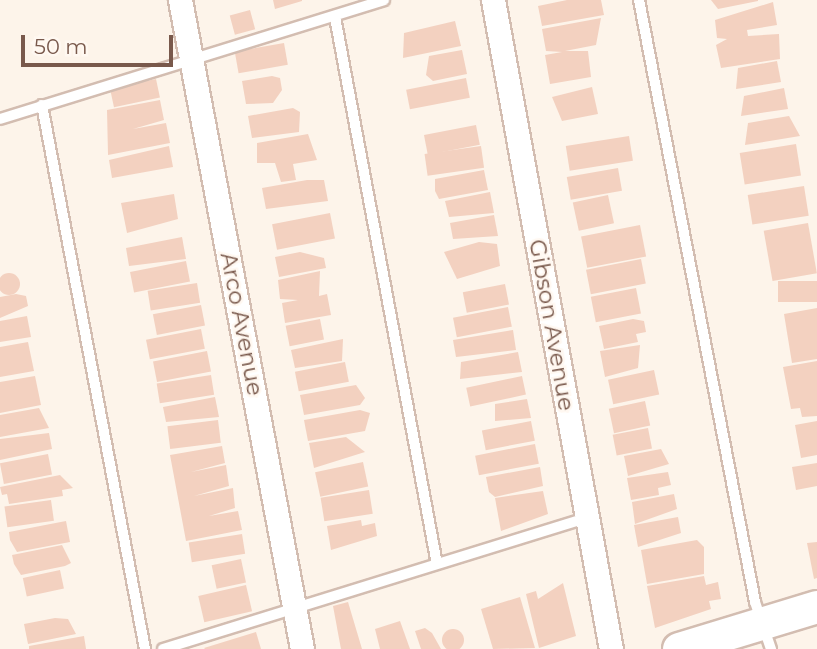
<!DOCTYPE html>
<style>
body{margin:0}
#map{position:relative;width:817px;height:649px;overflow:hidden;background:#fdf4ea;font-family:Montserrat,sans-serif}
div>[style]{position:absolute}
.building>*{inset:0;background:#f3d1c0;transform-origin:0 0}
.round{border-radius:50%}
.roads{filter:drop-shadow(2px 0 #d3bdb1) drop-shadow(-2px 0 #d3bdb1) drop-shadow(0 2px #d3bdb1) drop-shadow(0 -2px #d3bdb1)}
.lane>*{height:10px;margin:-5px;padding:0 5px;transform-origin:5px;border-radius:5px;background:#fff}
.street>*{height:23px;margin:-11.5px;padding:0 11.5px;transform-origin:11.5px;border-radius:11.5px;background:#fff}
.secondary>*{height:32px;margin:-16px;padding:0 16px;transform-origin:16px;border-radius:16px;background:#fff}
span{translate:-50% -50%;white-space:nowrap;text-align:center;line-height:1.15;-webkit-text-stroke:5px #fff8f1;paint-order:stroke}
.street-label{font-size:23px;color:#79594c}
.scale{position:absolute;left:21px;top:35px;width:152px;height:32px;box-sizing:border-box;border:4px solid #79594c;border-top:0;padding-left:9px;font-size:21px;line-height:24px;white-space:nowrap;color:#79594c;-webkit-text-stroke:5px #fff8f1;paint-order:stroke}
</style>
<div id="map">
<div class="building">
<div style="clip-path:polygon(273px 0,302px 0,302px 1px,275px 9px)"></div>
<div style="clip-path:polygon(567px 0,601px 0,604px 15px,542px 26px,538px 6px)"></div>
<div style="clip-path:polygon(711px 0,758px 0,758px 1px,718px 9px)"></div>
<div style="clip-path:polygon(773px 2px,777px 25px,747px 30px,748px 36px,779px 34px,780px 59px,721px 68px,716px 45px,727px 39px,717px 38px,715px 20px)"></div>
<div style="left:250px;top:10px;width:20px;height:21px;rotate:75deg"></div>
<div style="clip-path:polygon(601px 18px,596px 45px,565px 51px,588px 51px,591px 77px,550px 84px,545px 55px,562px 52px,546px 51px,542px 29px)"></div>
<div style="clip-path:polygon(455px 21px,461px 46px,403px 58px,404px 33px)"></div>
<div style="left:284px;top:43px;width:22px;height:50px;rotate:80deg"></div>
<div style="clip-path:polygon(462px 50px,467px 74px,433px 81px,426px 75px,429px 56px)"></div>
<div style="clip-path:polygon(777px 61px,781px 82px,736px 89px,738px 68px)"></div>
<div style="clip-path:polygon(272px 76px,280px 78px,282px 90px,273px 103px,246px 104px,242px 81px)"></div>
<div style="left:466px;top:78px;width:20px;height:61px;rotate:79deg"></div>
<div style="left:156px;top:79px;width:19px;height:47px;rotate:78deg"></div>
<div style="clip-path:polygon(592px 87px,598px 114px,562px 121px,552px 97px)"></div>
<div style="clip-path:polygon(784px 88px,788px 109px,741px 116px,744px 96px)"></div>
<div style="clip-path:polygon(160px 100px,164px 120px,133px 129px,166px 123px,170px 143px,108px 155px,107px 110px)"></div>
<div style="clip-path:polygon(293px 108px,300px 112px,299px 132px,252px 138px,248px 116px)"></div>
<div style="clip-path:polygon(789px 116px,800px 136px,745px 145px,748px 123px)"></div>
<div style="left:476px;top:125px;width:20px;height:53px;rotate:79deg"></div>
<div style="clip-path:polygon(308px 134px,317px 160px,293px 164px,296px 180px,281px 182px,275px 163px,257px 163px,257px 143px)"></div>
<div style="left:629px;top:136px;width:25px;height:64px;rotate:81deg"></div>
<div style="left:796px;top:144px;width:32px;height:57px;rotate:81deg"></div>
<div style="clip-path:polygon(169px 146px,173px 167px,112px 178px,109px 160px)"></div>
<div style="left:481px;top:146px;width:22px;height:57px;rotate:82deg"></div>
<div style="left:618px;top:168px;width:23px;height:52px;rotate:80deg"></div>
<div style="clip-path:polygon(484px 170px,488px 190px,439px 199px,435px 191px,435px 179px)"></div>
<div style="clip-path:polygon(307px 180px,324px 180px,328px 201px,266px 209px,262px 188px)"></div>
<div style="left:804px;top:186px;width:30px;height:57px;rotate:81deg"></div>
<div style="clip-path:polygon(490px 192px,494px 213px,449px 217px,445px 201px)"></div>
<div style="clip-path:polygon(174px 194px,178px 219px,127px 233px,121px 203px)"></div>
<div style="left:608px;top:195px;width:29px;height:36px;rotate:78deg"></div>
<div style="left:330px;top:213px;width:26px;height:59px;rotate:79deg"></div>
<div style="clip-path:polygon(494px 215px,498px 236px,453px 239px,450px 223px)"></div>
<div style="left:808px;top:223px;width:51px;height:45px;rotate:80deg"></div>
<div style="left:640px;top:225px;width:32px;height:60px;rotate:79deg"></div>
<div style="clip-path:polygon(182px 237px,186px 259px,129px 266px,126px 248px)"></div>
<div style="clip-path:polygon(479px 242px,497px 244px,500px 266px,457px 279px,444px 252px)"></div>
<div style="clip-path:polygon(300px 252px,324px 258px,326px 268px,279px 277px,275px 257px)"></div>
<div style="left:641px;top:259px;width:25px;height:56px;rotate:79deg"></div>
<div style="left:186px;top:261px;width:21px;height:57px;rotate:79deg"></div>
<div style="clip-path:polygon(320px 271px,319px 296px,327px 294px,331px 315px,285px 323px,282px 303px,298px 300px,280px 299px,278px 280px)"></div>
<div class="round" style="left:-2px;top:273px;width:22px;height:22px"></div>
<div style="left:817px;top:281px;width:21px;height:39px;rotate:90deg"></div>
<div style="left:197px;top:283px;width:20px;height:50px;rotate:81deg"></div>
<div style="left:505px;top:284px;width:21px;height:43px;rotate:79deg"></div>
<div style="left:636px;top:288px;width:26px;height:46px;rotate:79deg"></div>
<div style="clip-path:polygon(16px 294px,26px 296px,28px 306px,0 318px,0 297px)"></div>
<div style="left:201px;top:305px;width:21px;height:49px;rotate:79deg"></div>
<div style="left:508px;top:307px;width:20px;height:56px;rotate:79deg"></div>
<div style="clip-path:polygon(817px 308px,817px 359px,792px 363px,784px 314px)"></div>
<div style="clip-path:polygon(27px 316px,31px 337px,0 342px,0 321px)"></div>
<div style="left:320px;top:319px;width:21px;height:35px;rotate:79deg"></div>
<div style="clip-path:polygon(633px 319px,644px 321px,646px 332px,636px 334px,638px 342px,604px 349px,599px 326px)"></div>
<div style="left:201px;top:329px;width:20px;height:56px;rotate:79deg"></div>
<div style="clip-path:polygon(513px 330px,516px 350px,456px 357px,453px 340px)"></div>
<div style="clip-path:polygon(343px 339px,342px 361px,295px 368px,291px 350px)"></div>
<div style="clip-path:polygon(28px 342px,34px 371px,0 377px,0 347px)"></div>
<div style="clip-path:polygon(640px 345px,638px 368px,605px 377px,600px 351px)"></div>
<div style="left:207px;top:351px;width:21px;height:55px;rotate:79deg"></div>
<div style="clip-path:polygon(518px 352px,522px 372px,460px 379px,461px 362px)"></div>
<div style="clip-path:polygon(817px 361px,817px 416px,802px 417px,800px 408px,791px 409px,783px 367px)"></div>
<div style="left:345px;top:362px;width:20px;height:51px;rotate:79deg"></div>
<div style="left:654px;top:370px;width:25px;height:47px;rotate:78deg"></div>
<div style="left:211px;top:375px;width:20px;height:55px;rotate:81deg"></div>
<div style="clip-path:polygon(35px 376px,41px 405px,0 413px,0 382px)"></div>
<div style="left:522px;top:376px;width:19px;height:57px;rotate:78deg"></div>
<div style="clip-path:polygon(356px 385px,365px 398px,360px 405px,304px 415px,300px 395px)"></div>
<div style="clip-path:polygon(215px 397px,219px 417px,166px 422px,163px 407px)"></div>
<div style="clip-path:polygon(527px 399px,531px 418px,495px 421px,495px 404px)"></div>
<div style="left:645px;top:401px;width:25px;height:37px;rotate:78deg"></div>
<div style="clip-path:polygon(39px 408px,49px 428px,0 437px,0 415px)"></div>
<div style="clip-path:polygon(360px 410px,370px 413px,365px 431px,308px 441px,304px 420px)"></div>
<div style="left:218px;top:420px;width:23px;height:51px;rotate:83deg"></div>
<div style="left:531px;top:421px;width:20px;height:50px;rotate:79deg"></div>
<div style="clip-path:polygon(817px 421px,817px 455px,801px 458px,795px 425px)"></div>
<div style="left:648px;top:428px;width:21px;height:36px;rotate:79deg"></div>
<div style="clip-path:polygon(49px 433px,52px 449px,0 460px,0 439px)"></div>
<div style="clip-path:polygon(346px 437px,365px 452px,314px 468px,309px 443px)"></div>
<div style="left:535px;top:444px;width:20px;height:61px;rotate:79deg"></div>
<div style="clip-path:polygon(222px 446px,225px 463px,191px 472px,226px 465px,229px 486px,194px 496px,233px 488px,235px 508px,209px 516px,238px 511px,242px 530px,186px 541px,170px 455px)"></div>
<div style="clip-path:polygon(661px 449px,669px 464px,628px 476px,624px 456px)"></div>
<div style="left:48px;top:454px;width:21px;height:49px;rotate:79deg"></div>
<div style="left:363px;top:462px;width:25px;height:49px;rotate:78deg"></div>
<div style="clip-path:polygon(817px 463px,817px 486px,796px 490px,792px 467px)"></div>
<div style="clip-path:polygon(540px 467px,543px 486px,495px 497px,489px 492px,486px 477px)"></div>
<div style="clip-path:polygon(668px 472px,671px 485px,658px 488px,659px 495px,631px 500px,627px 478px)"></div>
<div style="clip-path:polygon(60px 475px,73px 488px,62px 490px,63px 496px,9px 504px,7px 494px,2px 495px,0 487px)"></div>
<div style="left:369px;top:490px;width:24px;height:49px;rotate:81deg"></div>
<div style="clip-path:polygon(543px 491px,548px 514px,501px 531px,495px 498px)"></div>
<div style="clip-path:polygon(674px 494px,677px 509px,635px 524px,632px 502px)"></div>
<div style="left:51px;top:500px;width:21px;height:47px;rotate:82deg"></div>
<div style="clip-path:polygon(678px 517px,681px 533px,638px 547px,634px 525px)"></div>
<div style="clip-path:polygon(361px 520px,362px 526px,375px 523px,377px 536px,331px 550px,327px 526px)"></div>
<div style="clip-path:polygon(66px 521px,70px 542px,17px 552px,10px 540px,9px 532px)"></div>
<div style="left:242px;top:534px;width:20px;height:54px;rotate:81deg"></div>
<div style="clip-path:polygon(697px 540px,704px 547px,704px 574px,647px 584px,641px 550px)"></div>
<div style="clip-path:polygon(817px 542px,817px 578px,814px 579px,807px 543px)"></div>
<div style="clip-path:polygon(62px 545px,71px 563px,65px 566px,21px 575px,14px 564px,12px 555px)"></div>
<div style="left:241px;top:559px;width:24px;height:30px;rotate:78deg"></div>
<div style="left:60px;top:570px;width:19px;height:38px;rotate:78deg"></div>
<div style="clip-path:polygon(704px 576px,706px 585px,718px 582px,721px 599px,709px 601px,711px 609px,655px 628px,647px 586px)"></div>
<div style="clip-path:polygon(563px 583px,576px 636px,539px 648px,526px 594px,536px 591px,538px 599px)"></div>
<div style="left:246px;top:585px;width:27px;height:49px;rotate:77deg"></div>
<div style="clip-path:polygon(520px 597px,535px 648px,493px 649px,481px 609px)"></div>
<div style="clip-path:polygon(348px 602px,362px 649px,341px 649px,333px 606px)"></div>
<div style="clip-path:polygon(55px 618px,68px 619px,76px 634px,28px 644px,24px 624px)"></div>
<div style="clip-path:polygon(400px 621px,410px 649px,380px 649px,375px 629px)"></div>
<div style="clip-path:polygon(425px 628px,432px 633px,441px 649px,421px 649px,415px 631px)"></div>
<div class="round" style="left:442px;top:629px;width:22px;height:22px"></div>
<div style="clip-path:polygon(256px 632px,261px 649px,205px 649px,204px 648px)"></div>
<div style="clip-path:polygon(84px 636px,86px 649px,29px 649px,29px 646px)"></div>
</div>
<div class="roads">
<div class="lane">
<div style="left:639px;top:0;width:613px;rotate:79.09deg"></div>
<div style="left:755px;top:602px;width:50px;rotate:71.2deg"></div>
<div style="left:335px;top:17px;width:556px;rotate:79.44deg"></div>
<div style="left:42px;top:105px;width:554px;rotate:79.28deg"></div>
<div style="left:0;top:119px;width:402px;rotate:-17.2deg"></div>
<div style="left:163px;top:649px;width:444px;rotate:-17.2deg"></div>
</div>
<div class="street">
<div style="left:180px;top:0;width:660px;rotate:79.35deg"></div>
<div style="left:493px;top:0;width:660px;rotate:79.7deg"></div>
</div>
<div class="secondary">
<div style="left:679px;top:649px;width:144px;rotate:-16.9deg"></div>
</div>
</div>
<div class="street-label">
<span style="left:242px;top:324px;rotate:79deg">Arco Avenue</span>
<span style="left:552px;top:325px;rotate:80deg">Gibson Avenue</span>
</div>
<div class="scale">50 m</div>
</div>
